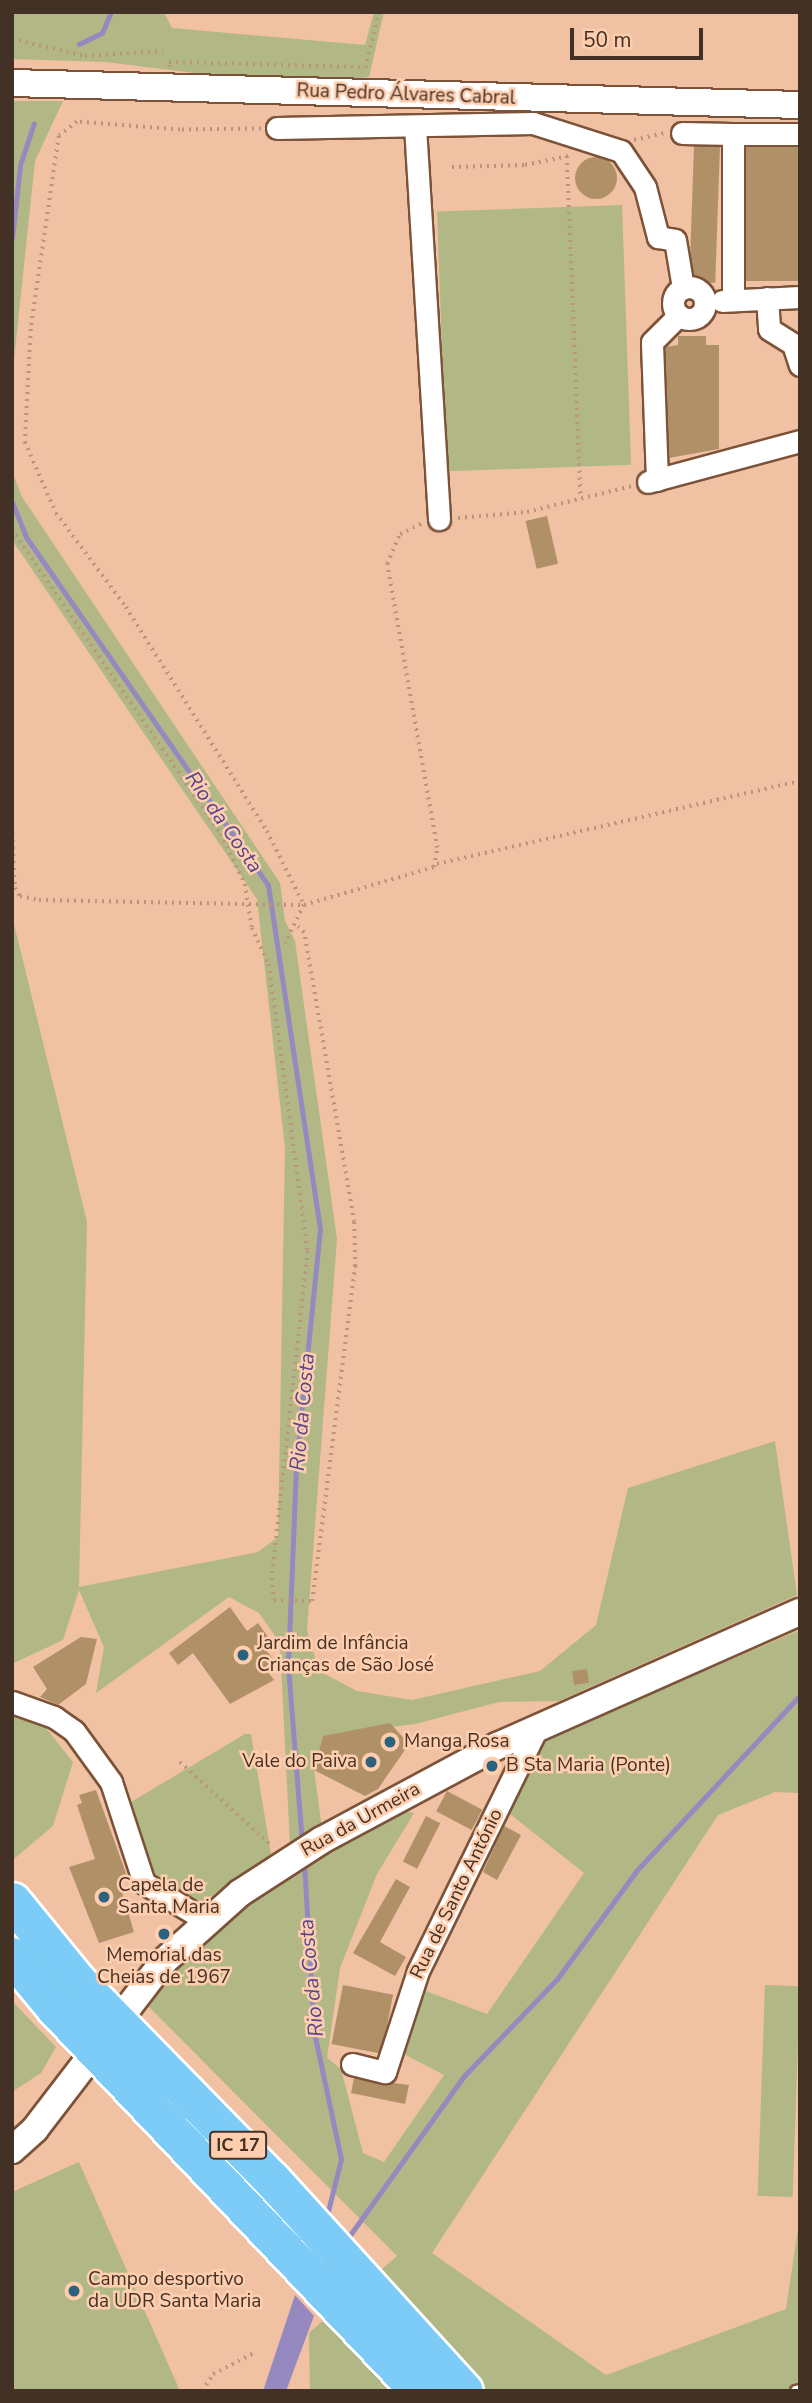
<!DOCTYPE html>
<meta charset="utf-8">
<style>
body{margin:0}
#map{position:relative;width:812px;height:2403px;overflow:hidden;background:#f0c1a3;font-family:"Nunito Sans",sans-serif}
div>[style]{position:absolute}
.green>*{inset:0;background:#b1b885;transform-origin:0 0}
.water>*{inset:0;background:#9589bf}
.stream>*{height:5px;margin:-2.5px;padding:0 2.5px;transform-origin:2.5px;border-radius:2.5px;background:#9589bf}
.building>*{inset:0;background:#b09167;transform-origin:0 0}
.round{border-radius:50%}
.path>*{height:3.5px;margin-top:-1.75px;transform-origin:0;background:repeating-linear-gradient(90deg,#ba947b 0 2px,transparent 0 7px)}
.roads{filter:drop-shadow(2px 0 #7c5338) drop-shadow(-2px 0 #7c5338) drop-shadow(0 2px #7c5338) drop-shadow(0 -2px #7c5338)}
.service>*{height:10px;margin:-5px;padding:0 5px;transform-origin:5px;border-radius:5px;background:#fff}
.minor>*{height:21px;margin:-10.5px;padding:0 10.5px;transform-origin:10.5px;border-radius:10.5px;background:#fff}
.minor>.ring{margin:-10.5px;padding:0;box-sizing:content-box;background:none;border:21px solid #fff;border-radius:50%}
.tertiary>*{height:26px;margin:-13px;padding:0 13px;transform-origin:13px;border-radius:13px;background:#fff}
.bridges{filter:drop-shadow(2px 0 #fff) drop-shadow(-2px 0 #fff) drop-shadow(0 2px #fff) drop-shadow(0 -2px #fff)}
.trunk-bridge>*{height:37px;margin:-18.5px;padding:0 18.5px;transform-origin:18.5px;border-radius:18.5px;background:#7cccf7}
.dots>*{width:19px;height:19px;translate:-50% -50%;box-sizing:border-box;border:4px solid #feceaf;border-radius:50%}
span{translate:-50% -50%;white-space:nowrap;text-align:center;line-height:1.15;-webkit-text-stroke:5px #feceaf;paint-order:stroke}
.shield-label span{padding:2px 5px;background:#feceaf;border:2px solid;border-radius:5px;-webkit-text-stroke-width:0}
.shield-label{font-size:18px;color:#443125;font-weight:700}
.street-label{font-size:19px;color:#443125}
.poi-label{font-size:19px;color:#443125}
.left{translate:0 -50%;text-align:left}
.right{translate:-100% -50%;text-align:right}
.water-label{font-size:21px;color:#59468b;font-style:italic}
.frame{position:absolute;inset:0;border:14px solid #443125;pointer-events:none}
.scale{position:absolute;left:570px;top:28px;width:133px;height:32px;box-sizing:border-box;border:4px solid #443125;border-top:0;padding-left:9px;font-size:21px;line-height:24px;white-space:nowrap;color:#443125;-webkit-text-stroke:5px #feceaf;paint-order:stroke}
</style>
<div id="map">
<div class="green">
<div style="clip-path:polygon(12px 12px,164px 12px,172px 28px,365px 45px,374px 12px,384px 12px,369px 77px,359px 78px,219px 76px,105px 62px,12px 59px)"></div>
<div style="clip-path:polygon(12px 101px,63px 101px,35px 161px,12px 379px)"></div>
<div style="left:622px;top:205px;width:260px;height:185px;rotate:88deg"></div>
<div style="clip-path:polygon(12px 471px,22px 497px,280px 883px,285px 921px,295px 941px,337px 1239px,307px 1630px,319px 1671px,357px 1691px,412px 1700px,540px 1671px,596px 1625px,628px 1488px,775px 1441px,797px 1595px,559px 1701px,499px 1702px,415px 1724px,323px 1736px,314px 1770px,322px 1828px,290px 1846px,280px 1643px,259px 1613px,229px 1597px,96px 1693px,104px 1647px,79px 1590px,63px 1640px,12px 1664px,12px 916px,87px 1222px,79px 1587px,258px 1552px,278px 1537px,285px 1148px,257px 899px,12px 540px)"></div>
<div style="clip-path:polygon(800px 1630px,800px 1793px,775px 1792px,718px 1815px,432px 2253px,606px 2375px,786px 2309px,800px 2215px,800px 2391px,310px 2391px,309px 2333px,397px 2256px,146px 2004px,209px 1936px,282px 1876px,399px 1809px,414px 1813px,377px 1874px,340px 1968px,327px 2058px,341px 2069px,363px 2153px,384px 2162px,444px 2075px,402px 2053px,418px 1988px,487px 2014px,584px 1873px,510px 1814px,545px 1739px)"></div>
<div style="clip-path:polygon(12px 1714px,46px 1728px,73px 1762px,53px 1826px,14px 1859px)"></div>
<div style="clip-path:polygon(245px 1734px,251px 1734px,271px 1854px,199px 1905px,152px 1878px,127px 1810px,131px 1802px)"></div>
<div style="left:765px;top:1985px;width:35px;height:211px;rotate:2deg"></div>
<div style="clip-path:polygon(12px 2001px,56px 2047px,41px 2073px,12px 2092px)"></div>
<div style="clip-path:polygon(79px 2162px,180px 2391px,12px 2391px,12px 2192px)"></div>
</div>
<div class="water">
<div style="clip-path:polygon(295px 2295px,314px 2316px,286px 2391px,263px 2391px)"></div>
</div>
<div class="stream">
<div style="left:79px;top:44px;width:25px;rotate:-26deg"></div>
<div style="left:102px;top:33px;width:23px;rotate:-67deg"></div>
<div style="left:12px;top:239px;width:74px;rotate:-83.8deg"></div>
<div style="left:20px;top:165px;width:44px;rotate:-71.6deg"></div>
<div style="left:12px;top:502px;width:38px;rotate:68deg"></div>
<div style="left:26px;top:537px;width:424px;rotate:55.2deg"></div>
<div style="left:268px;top:885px;width:348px;rotate:81.4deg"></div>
<div style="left:320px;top:1229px;width:238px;rotate:95.8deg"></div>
<div style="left:296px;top:1466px;width:200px;rotate:92.3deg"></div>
<div style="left:288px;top:1666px;width:178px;rotate:85.5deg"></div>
<div style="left:304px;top:1863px;width:169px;rotate:86.6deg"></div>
<div style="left:314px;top:2032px;width:130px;rotate:78deg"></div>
<div style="left:341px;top:2159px;width:62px;rotate:104deg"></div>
<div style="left:345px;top:2242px;width:203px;rotate:-54.4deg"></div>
<div style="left:463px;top:2077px;width:136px;rotate:-46.2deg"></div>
<div style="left:557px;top:1979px;width:135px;rotate:-53.7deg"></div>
<div style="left:637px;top:1870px;width:239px;rotate:-47deg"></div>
</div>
<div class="building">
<div style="left:694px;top:146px;width:26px;height:136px;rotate:2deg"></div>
<div style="left:746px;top:147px;width:54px;height:134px"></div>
<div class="round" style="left:575px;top:157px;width:42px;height:42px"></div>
<div style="clip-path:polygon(678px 336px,706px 336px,706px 345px,719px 345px,719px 449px,669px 458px,665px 347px,678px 345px)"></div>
<div style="left:547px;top:516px;width:49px;height:22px;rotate:77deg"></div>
<div style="clip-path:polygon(230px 1607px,247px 1631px,258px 1623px,268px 1637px,260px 1642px,275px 1662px,266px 1669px,274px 1680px,230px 1704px,193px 1653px,178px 1665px,169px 1653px)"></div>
<div style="clip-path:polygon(81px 1637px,97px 1639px,86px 1684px,58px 1705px,40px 1697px,47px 1689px,33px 1667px)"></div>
<div style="left:587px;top:1669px;width:14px;height:15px;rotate:82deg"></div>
<div style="clip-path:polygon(390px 1723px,409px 1744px,378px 1789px,365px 1796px,314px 1770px,323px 1736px)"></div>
<div style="clip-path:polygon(96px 1790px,128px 1879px,119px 1882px,134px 1932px,99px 1943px,69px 1867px,95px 1859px,77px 1805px,82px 1803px,79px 1795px)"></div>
<div style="left:447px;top:1791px;width:40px;height:23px;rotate:28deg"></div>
<div style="left:426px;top:1816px;width:16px;height:51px;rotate:27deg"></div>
<div style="clip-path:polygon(504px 1826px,521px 1835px,497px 1880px,483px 1872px)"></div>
<div style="clip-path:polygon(396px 1879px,410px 1887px,380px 1942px,406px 1957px,395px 1976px,353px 1953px)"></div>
<div style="left:343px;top:1985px;width:51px;height:60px;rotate:11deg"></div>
<div style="clip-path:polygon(354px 2078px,409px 2085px,405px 2104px,351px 2093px)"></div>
</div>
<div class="path">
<div style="left:12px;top:39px;width:75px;rotate:13.1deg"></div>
<div style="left:85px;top:56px;width:78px;rotate:-3.7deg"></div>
<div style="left:169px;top:67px;width:5px;rotate:-90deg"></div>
<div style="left:169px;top:62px;width:196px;rotate:1.5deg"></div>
<div style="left:365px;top:68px;width:58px;rotate:-76deg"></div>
<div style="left:261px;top:129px;width:81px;rotate:179.3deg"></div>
<div style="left:180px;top:130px;width:103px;rotate:-175.6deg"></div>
<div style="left:77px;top:122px;width:23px;rotate:142deg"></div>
<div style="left:59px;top:136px;width:195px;rotate:98.3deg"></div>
<div style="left:31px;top:329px;width:113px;rotate:93deg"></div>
<div style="left:25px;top:442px;width:77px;rotate:66.4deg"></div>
<div style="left:56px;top:513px;width:117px;rotate:53.3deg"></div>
<div style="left:126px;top:607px;width:265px;rotate:57.8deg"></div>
<div style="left:267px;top:831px;width:83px;rotate:63.4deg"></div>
<div style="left:304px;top:905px;width:43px;rotate:116deg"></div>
<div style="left:634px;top:140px;width:31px;rotate:-13deg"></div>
<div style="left:567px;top:156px;width:343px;rotate:87.7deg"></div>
<div style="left:452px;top:167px;width:73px;rotate:-1.6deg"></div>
<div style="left:525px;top:165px;width:44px;rotate:-11.8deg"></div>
<div style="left:458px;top:518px;width:69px;rotate:-5deg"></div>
<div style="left:527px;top:512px;width:108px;rotate:-13.9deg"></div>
<div style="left:12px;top:529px;width:370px;rotate:55.6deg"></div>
<div style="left:221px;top:834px;width:55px;rotate:64.4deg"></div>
<div style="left:245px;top:884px;width:45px;rotate:81deg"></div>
<div style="left:252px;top:928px;width:40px;rotate:65deg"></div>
<div style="left:269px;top:964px;width:290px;rotate:82.3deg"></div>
<div style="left:308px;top:1251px;width:329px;rotate:96.3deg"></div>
<div style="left:272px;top:1578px;width:22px;rotate:85deg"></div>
<div style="left:274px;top:1600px;width:38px;rotate:2deg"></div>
<div style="left:312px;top:1601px;width:338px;rotate:-82.7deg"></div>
<div style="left:355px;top:1266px;width:44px;rotate:-91.3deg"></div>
<div style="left:354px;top:1222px;width:293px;rotate:-99.8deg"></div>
<div style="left:304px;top:933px;width:11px;rotate:-135deg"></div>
<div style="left:12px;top:819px;width:69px;rotate:87.5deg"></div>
<div style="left:15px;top:888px;width:9px;rotate:58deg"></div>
<div style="left:20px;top:896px;width:19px;rotate:12deg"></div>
<div style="left:39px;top:900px;width:265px;rotate:1.1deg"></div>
<div style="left:304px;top:905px;width:135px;rotate:-16.3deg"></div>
<div style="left:434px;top:867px;width:19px;rotate:-81deg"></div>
<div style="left:437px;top:848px;width:288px;rotate:-100deg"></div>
<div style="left:387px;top:564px;width:33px;rotate:-67deg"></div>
<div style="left:400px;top:534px;width:25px;rotate:-26deg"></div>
<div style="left:437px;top:864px;width:372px;rotate:-12.9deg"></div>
<div style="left:180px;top:1762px;width:126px;rotate:42.4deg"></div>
<div style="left:202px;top:2391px;width:20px;rotate:-57deg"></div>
<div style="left:213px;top:2374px;width:46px;rotate:-27.1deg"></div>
</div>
<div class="roads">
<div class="service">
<div style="left:796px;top:2391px;width:4px;rotate:-14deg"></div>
</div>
<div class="minor">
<div style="left:415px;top:126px;width:394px;rotate:86.5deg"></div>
<div style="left:277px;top:128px;width:256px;rotate:-1.1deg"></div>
<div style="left:533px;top:123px;width:92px;rotate:17.7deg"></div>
<div style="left:621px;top:151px;width:43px;rotate:56.3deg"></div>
<div style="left:645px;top:187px;width:52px;rotate:75.4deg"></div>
<div style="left:658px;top:237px;width:17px;rotate:10deg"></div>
<div style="left:675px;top:240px;width:49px;rotate:80.5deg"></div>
<div style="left:682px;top:133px;width:51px;rotate:1.1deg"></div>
<div class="ring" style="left:673px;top:287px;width:11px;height:11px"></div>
<div style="left:767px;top:298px;width:31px;rotate:86deg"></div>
<div style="left:769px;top:329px;width:28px;rotate:32deg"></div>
<div style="left:793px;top:344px;width:22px;rotate:72deg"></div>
<div style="left:733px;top:300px;width:166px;rotate:-90deg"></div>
<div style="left:733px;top:134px;width:67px"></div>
<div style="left:722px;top:301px;width:78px;rotate:-2.9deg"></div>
<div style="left:657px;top:480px;width:138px;rotate:-92.1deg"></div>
<div style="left:652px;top:342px;width:38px;rotate:-45deg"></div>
<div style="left:648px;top:482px;width:157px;rotate:-15.1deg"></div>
<div style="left:12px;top:1702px;width:45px;rotate:19.7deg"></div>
<div style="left:54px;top:1717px;width:24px;rotate:35deg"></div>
<div style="left:74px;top:1731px;width:63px;rotate:54deg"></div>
<div style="left:111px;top:1782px;width:106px;rotate:71.9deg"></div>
<div style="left:144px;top:1883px;width:71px;rotate:31.2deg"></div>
<div style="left:352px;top:2064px;width:34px;rotate:14deg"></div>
<div style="left:385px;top:2072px;width:106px;rotate:-71.9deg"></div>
<div style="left:418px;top:1971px;width:271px;rotate:-63.9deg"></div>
</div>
<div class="tertiary">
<div style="left:12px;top:83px;width:788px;rotate:1.6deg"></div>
<div style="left:12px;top:2150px;width:31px;rotate:-42deg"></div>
<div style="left:35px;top:2129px;width:210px;rotate:-52.5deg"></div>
<div style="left:163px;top:1962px;width:103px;rotate:-41.9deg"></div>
<div style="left:240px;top:1893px;width:98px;rotate:-32.9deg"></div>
<div style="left:322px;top:1840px;width:199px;rotate:-28.2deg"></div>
<div style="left:497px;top:1746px;width:331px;rotate:-23.9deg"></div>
</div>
</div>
<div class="bridges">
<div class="trunk-bridge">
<div style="left:12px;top:1901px;width:104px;rotate:50.8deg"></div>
<div style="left:78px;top:1982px;width:277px;rotate:45.6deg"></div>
<div style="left:272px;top:2180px;width:285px;rotate:47.7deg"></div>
<div style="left:12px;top:1956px;width:67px;rotate:50.4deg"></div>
<div style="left:55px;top:2008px;width:528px;rotate:46.46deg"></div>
</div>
</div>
<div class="dots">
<div style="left:243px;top:1655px;background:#2d627e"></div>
<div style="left:390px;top:1742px;background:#2d627e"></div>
<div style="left:371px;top:1762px;background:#2d627e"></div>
<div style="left:492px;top:1766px;background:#2d627e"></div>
<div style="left:104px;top:1897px;background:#2d627e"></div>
<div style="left:164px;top:1934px;background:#2d627e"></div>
<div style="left:74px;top:2291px;background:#2d627e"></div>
</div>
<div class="shield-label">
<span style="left:238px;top:2145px">IC 17</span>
</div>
<div class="street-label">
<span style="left:406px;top:95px;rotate:2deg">Rua Pedro Álvares Cabral</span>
<span style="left:361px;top:1820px;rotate:-29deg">Rua da Urmeira</span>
<span style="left:457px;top:1894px;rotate:-64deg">Rua de Santo António</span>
</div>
<div class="poi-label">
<span class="left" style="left:257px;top:1655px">Jardim de Infância<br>Crianças de São José</span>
<span class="left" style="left:404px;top:1742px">Manga Rosa</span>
<span class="right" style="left:357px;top:1762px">Vale do Paiva</span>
<span class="left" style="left:506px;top:1766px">B Sta Maria (Ponte)</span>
<span class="left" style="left:118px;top:1897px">Capela de<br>Santa Maria</span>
<span style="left:164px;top:1967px">Memorial das<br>Cheias de 1967</span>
<span class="left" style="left:88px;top:2291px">Campo desportivo<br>da UDR Santa Maria</span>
</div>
<div class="water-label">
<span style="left:224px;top:822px;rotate:55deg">Rio da Costa</span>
<span style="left:302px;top:1412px;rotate:-85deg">Rio da Costa</span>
<span style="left:311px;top:1978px;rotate:-95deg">Rio da Costa</span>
</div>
<div class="frame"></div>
<div class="scale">50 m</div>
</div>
